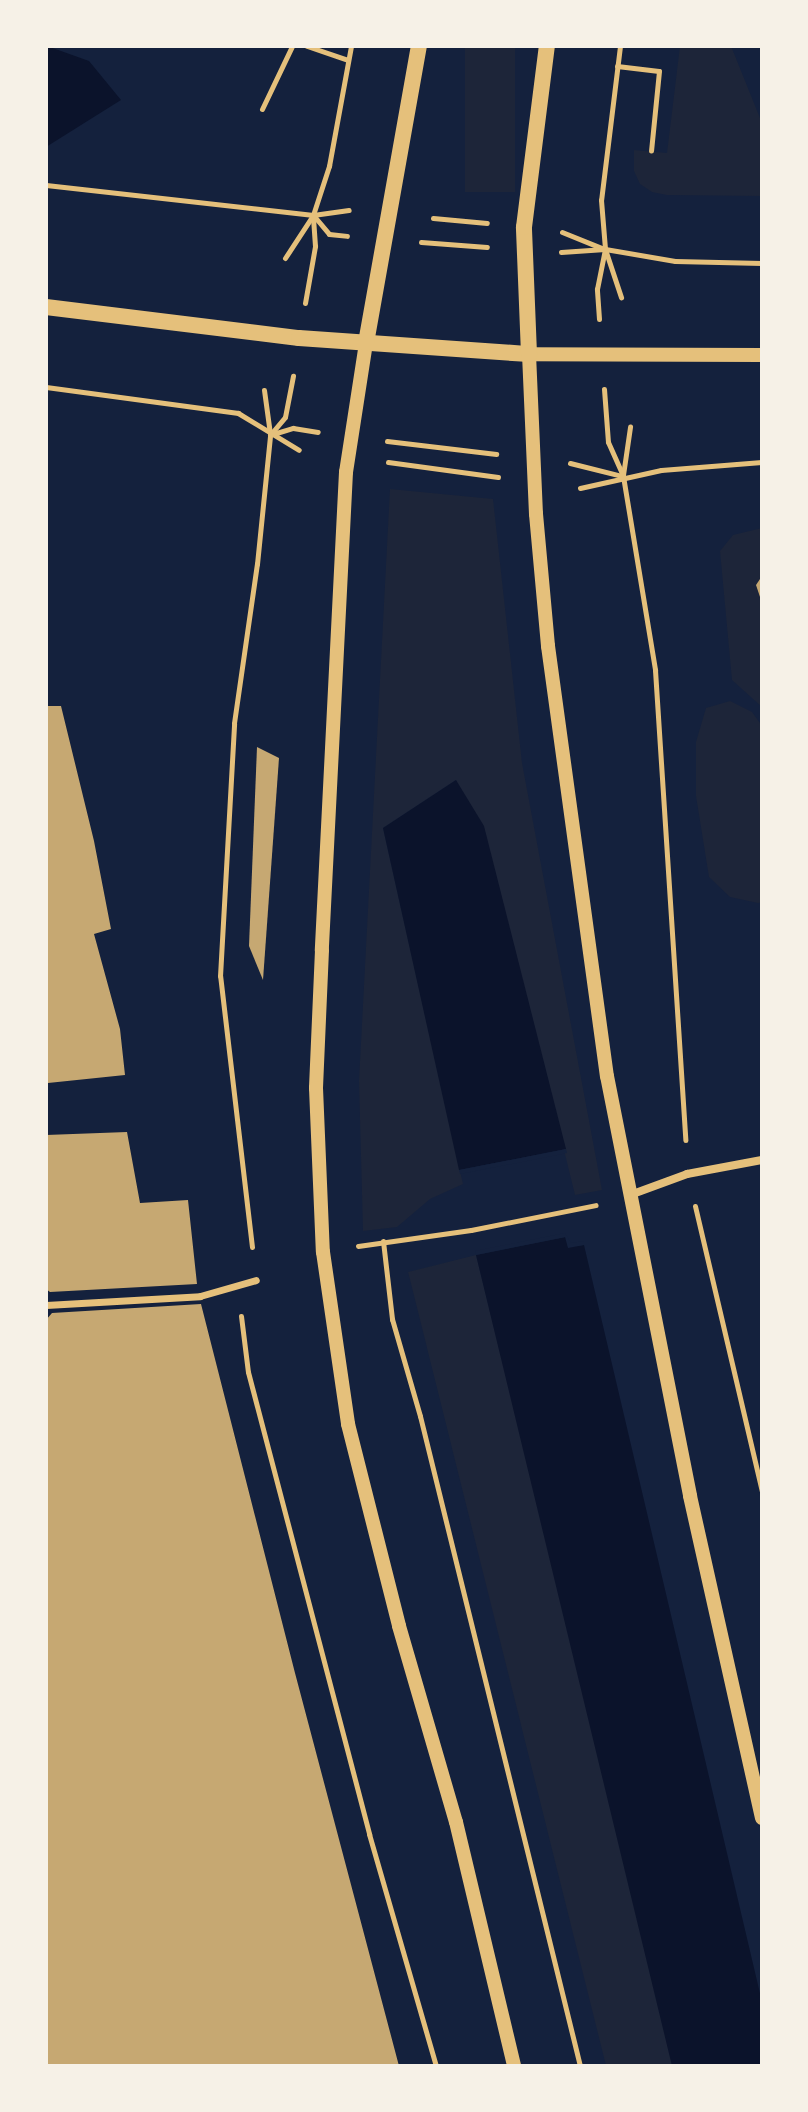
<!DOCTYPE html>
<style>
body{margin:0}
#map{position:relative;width:808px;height:2112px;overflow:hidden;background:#14213d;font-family:"Work Sans",sans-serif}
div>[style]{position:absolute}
.green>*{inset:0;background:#1d2539;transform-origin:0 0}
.water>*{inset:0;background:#0b132b}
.pier>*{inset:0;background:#14213d}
.building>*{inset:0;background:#c6a872}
.path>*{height:5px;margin:-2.5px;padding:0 2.5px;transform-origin:2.5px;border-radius:2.5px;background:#e5c07b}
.pedestrian>*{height:7px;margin:-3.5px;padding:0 3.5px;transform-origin:3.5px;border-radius:3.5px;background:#e5c07b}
.minor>*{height:8px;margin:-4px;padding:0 4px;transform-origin:4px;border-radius:4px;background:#e5c07b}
.tertiary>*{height:14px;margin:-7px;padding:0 7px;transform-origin:7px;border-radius:7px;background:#e5c07b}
.secondary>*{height:16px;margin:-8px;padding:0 8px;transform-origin:8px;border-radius:8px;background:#e5c07b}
span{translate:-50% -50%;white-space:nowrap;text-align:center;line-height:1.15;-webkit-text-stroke:6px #f6f1e7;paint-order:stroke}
.frame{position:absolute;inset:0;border:48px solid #f6f1e7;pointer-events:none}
</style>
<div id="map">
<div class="green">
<div style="left:465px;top:46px;width:50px;height:146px"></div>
<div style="clip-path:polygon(680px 46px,731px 46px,762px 123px,762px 196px,667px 195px,652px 192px,640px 184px,634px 171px,634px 150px,667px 153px)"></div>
<div style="clip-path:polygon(390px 489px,493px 499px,522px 763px,602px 1190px,575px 1195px,540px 1052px,456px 780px,383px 828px,463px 1184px,430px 1199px,397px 1227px,363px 1231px,359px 1081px)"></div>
<div style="clip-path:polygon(762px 528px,762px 576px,756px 585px,762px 603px,762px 707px,732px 680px,720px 551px,733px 535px)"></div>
<div style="clip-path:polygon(730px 701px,752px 712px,762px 726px,762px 902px,758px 903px,730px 897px,709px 877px,696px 796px,696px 742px,706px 708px)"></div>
<div style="left:476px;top:1255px;width:834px;height:70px;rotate:76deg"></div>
</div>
<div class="water">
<div style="clip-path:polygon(47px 46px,89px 61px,121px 100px,46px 147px)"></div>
<div style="clip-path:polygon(456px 780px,484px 826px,566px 1149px,459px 1170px,383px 828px)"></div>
<div style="clip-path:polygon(566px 1237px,568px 1247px,584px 1245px,762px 2002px,762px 2066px,672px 2066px,476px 1255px)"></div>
</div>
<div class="pier">
<div style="clip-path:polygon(566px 1149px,567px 1153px,517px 1163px,460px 1174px,459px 1170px)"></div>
<div style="clip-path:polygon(565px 1233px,571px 1243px,584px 1241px,584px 1245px,568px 1248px,565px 1237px,476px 1255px,475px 1251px)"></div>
</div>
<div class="building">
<div style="clip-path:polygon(762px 576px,762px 603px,756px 585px)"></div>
<div style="clip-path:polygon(46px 706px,61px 706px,94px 841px,111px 929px,94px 934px,120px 1029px,125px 1075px,48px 1083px)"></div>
<div style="clip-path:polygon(257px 747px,279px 758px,263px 980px,249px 946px)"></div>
<div style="clip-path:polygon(127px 1132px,140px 1203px,188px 1200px,197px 1284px,50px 1292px,46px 1289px,46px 1135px)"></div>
<div style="clip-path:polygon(201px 1304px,295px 1673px,399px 2066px,46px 2066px,46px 1320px,52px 1313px)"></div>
</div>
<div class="path">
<div style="left:307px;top:46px;width:43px;rotate:18.9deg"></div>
<div style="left:620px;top:46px;width:155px;rotate:97deg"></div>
<div style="left:601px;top:200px;width:49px;rotate:85.3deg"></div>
<div style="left:605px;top:249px;width:51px;rotate:71.6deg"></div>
<div style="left:617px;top:66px;width:42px;rotate:6.8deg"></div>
<div style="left:659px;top:71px;width:80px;rotate:95.7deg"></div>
<div style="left:262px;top:109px;width:70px;rotate:-64.5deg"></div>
<div style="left:46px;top:185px;width:269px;rotate:6.4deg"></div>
<div style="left:313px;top:215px;width:36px;rotate:-8deg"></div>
<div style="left:314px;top:216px;width:23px;rotate:50deg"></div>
<div style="left:329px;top:234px;width:18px;rotate:6deg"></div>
<div style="left:433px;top:218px;width:54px;rotate:5.3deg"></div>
<div style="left:562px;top:232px;width:45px;rotate:22deg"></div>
<div style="left:421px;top:242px;width:66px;rotate:4.3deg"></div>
<div style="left:561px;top:252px;width:44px;rotate:-3.9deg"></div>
<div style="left:605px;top:249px;width:71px;rotate:9.7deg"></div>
<div style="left:675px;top:261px;width:87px;rotate:1.3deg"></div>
<div style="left:285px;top:258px;width:51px;rotate:-56.9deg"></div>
<div style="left:313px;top:215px;width:52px;rotate:-71.9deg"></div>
<div style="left:329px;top:166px;width:122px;rotate:-79.6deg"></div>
<div style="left:305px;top:303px;width:58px;rotate:-80deg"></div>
<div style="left:315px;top:246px;width:31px;rotate:-94deg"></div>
<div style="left:599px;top:319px;width:30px;rotate:-94deg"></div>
<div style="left:597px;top:289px;width:41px;rotate:-78.7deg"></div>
<div style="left:46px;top:387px;width:194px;rotate:7.7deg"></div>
<div style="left:238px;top:413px;width:71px;rotate:31.2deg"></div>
<div style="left:604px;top:389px;width:53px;rotate:85.7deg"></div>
<div style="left:608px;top:442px;width:37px;rotate:66deg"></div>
<div style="left:623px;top:476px;width:197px;rotate:80.6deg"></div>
<div style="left:655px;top:670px;width:471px;rotate:86.3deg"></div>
<div style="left:264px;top:390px;width:44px;rotate:82.2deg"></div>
<div style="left:273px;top:434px;width:21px;rotate:-17deg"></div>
<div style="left:293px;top:428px;width:25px;rotate:9deg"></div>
<div style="left:387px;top:441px;width:110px;rotate:6.8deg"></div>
<div style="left:388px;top:462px;width:111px;rotate:7.8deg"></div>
<div style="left:570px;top:463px;width:54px;rotate:14deg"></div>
<div style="left:623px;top:475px;width:49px;rotate:-81.7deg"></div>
<div style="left:580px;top:488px;width:83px;rotate:-12.5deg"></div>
<div style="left:661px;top:470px;width:101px;rotate:-4.5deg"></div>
<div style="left:695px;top:1206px;width:294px;rotate:76.8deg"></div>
<div style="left:383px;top:1241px;width:79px;rotate:83.4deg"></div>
<div style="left:392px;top:1319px;width:101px;rotate:73.9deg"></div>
<div style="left:420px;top:1416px;width:669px;rotate:76.17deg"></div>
<div style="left:358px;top:1246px;width:114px;rotate:-8.1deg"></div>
<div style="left:471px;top:1230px;width:127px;rotate:-11.3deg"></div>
<div style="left:252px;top:1247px;width:273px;rotate:-96.7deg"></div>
<div style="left:220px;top:976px;width:253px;rotate:-86.8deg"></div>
<div style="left:234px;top:723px;width:161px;rotate:-81.8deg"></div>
<div style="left:257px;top:564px;width:130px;rotate:-84.2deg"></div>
<div style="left:270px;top:435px;width:23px;rotate:-50deg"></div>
<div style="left:285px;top:417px;width:42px;rotate:-79deg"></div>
<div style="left:241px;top:1316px;width:56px;rotate:82.9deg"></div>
<div style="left:248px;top:1372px;width:478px;rotate:75.3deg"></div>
<div style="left:369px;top:1834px;width:241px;rotate:73.9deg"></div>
</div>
<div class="pedestrian">
<div style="left:46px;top:1305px;width:154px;rotate:-3.3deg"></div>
<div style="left:200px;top:1296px;width:58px;rotate:-15.9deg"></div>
</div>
<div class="minor">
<div style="left:630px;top:1195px;width:61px;rotate:-20.2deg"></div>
<div style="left:687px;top:1174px;width:76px;rotate:-10.6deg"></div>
</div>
<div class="tertiary">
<div style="left:366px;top:343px;width:131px;rotate:98.8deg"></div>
<div style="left:346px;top:472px;width:479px;rotate:92.9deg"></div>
<div style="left:322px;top:950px;width:138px;rotate:92.5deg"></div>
<div style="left:316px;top:1088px;width:164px;rotate:87.6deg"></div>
<div style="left:323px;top:1252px;width:174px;rotate:81.7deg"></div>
<div style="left:348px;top:1424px;width:208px;rotate:75.8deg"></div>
<div style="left:399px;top:1626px;width:204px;rotate:73.8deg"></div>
<div style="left:456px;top:1822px;width:251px;rotate:76.6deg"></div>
<div style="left:762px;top:355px;width:233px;rotate:-179.8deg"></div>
<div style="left:529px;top:354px;width:160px;rotate:87.5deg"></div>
<div style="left:536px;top:514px;width:133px;rotate:84.8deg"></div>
<div style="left:548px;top:646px;width:434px;rotate:82.2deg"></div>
<div style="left:607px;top:1076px;width:428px;rotate:78.8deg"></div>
<div style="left:690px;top:1496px;width:330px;rotate:77.4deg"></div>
</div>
<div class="secondary">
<div style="left:46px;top:307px;width:255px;rotate:7deg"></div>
<div style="left:299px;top:338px;width:231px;rotate:4deg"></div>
<div style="left:529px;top:354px;width:127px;rotate:-92.3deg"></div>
<div style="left:524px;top:227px;width:182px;rotate:-82.8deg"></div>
<div style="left:366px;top:343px;width:302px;rotate:-79.9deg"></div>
</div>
<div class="frame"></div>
</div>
